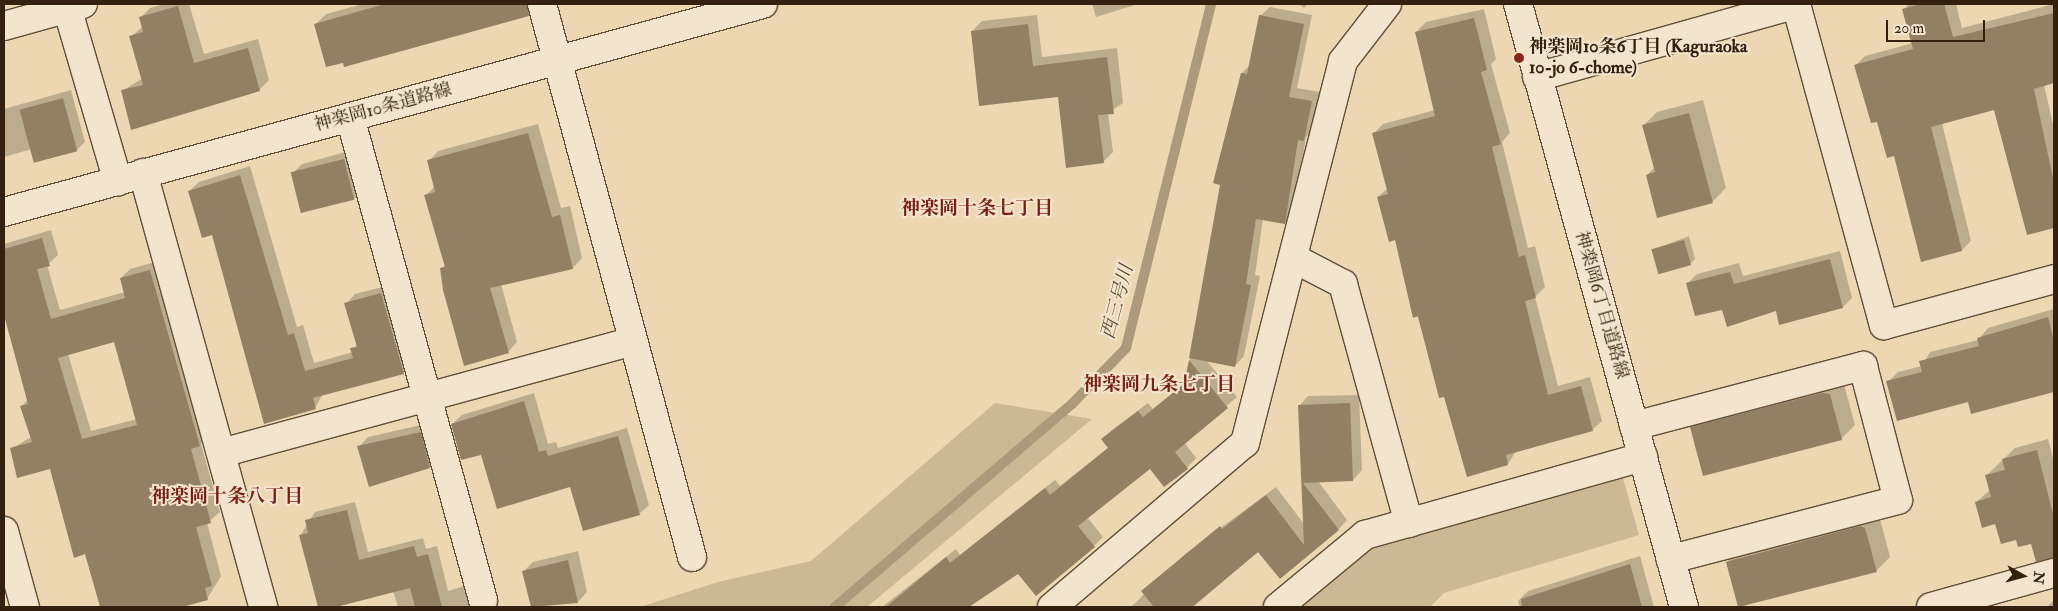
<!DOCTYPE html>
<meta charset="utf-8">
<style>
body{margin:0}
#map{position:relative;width:2058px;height:611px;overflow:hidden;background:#ecd7b2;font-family:"IM FELL Double Pica","Noto Serif JP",serif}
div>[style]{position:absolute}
.green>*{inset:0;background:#cdb896}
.shadow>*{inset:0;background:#0003}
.stream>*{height:10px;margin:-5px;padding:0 5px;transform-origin:5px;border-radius:5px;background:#ad997b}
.building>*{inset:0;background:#937f64;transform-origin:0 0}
.roads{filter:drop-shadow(1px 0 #614e38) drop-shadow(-1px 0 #614e38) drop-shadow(0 1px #614e38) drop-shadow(0 -1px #614e38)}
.minor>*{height:28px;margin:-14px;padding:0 14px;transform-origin:14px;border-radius:14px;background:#f3e5cd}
.dots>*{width:14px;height:14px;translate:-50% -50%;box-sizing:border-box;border:2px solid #f3e5cd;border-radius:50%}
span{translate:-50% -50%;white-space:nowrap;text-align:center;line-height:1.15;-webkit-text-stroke:4px #f3e5cd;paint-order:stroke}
.poi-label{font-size:18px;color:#33200f;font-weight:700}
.left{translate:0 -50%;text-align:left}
.street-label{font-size:18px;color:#33200f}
.neighbourhood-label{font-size:19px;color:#7a1f14;font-weight:700}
.water-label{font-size:19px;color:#5e4a35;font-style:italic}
.frame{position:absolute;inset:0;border:5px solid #33200f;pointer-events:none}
.north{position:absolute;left:1998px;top:551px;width:50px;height:50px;-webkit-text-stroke:4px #f3e5cd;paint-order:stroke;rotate:97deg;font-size:14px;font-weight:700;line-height:20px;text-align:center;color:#33200f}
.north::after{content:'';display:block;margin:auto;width:18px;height:22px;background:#33200f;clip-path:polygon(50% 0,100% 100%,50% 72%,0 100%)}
.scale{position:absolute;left:1886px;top:20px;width:99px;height:22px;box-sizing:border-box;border:2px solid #33200f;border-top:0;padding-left:6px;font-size:15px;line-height:18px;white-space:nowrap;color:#33200f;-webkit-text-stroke:4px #f3e5cd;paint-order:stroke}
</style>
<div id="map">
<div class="green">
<div style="clip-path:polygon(995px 403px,1092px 419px,867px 607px,640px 607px,718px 582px,811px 561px)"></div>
<div style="clip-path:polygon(1619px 464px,1639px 535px,1444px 593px,1430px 607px,1278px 607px,1365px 535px)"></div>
</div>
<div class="shadow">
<div style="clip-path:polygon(164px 4px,189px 4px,204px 54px,258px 39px,269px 80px,259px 90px,132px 129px,122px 91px,143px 78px,131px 37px,143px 26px,140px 18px,150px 8px)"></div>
<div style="clip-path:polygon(363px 4px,538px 4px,538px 6px,529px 15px,344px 61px,316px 24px,326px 14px)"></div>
<div style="clip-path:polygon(1092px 4px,1138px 4px,1096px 17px)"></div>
<div style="clip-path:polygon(1299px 4px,1308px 4px,1304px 8px)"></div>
<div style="clip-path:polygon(1909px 4px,1956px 4px,1962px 28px,2054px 4px,2054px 82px,2044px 85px,2054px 129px,2054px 226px,2028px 233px,1994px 109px,1942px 123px,1971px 241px,1962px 250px,1895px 155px,1856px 65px,1865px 56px,1913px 43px,1904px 9px)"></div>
<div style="clip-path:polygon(1270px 7px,1312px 15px,1297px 88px,1320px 92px,1312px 131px,1306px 137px,1294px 213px,1285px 223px,1263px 219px,1255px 275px,1260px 276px,1244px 356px,1235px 366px,1206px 360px,1237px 397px,1184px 442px,1196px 458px,1187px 468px,1164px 485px,1150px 468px,1087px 517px,1103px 537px,1094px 546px,1018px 573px,967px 607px,882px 607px,956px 549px,960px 555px,1055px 480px,1060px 486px,1109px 447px,1103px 440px,1112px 430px,1148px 403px,1153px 409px,1186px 382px,1242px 73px,1251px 64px,1260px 16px)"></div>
<div style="clip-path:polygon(1484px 9px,1496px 59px,1491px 64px,1510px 133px,1502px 142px,1528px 248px,1535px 246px,1545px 287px,1535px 297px,1558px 386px,1590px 377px,1602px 421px,1592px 430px,1516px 451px,1508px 464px,1445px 395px,1440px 397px,1396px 239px,1378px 197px,1388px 188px,1373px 134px,1383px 124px,1435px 110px,1416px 32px,1426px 22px)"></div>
<div style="clip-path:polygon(1037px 15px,1042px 57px,1117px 48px,1123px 103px,1108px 113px,1113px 152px,1103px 162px,1059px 95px,972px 31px,982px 21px)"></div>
<div style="clip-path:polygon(71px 90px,85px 142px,77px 150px,32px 149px,4px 157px,4px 109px)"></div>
<div style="clip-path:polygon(1703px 100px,1726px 188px,1712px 202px,1647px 175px,1655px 167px,1644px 125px,1657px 112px)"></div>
<div style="clip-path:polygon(538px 124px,561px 208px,570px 206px,582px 258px,573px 268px,501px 284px,517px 342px,508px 352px,441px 269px,446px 264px,426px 195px,435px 186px,429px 161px,438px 151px)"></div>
<div style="clip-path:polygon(353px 150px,363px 189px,354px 199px,292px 174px,302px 164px)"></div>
<div style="clip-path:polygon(250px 166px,297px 327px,303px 325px,314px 363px,353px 352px,357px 343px,346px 304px,355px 294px,390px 285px,413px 364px,403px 373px,323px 394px,315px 408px,189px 191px,199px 182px)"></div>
<div style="clip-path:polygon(evenodd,51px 230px,58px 255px,47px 265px,60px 310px,125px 292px,121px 278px,130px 269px,159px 261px,209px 436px,201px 444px,220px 512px,207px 523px,221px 576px,207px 599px,174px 607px,101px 607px,85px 553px,51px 467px,11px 449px,31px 437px,22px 406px,28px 399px,4px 310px,4px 244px,51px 230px,115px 341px,137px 419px,91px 431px,68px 354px,115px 341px)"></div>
<div style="clip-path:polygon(1689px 236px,1695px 259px,1690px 264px,1652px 250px)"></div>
<div style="clip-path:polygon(1840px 251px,1852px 298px,1843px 307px,1723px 308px,1687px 284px,1697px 274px,1739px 263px,1743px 276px)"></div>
<div style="clip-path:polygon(2054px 309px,2054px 390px,1972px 412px,1969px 401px,1888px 382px,1898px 372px,1922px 366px,1930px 352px,1978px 340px,1988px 328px)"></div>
<div style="clip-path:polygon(1843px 381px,1855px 425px,1841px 439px,1692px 428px,1705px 414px)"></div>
<div style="clip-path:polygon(534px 393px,548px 444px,556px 442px,558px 448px,627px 428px,649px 505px,639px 514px,481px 453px,452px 424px,462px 415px)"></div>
<div style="clip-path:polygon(1359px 395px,1362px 470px,1353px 480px,1318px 481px,1347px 520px,1338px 530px,1280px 577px,1259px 551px,1193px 607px,1131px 607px,1184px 555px,1276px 487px,1304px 524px,1299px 406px,1308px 396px)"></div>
<div style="clip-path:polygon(430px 423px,440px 457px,430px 467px,370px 485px,359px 447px,368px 437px)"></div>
<div style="clip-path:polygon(2048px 439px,2054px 462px,2054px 549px,2036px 555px,2032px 542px,2017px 538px,1976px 502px,1990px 490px,1987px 475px,2015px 448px)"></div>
<div style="clip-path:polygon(355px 502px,368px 552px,423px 538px,426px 549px,437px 546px,448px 591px,471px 584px,477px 607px,398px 607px,393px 591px,319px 607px,300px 536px,315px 512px)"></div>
<div style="clip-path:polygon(1879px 515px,1890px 557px,1876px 571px,1739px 607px,1727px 562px,1741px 549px)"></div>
<div style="clip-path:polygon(578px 551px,587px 592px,578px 602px,532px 607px,524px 571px,533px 562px)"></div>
<div style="clip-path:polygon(1640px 556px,1654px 607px,1520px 607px,1518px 601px,1528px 591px)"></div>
<div style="clip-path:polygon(2053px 601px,2054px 607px,2047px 607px)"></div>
</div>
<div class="stream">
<div style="left:835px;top:607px;width:312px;rotate:-40.6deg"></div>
<div style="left:1072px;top:404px;width:78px;rotate:-46deg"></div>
<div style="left:1126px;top:348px;width:354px;rotate:-76.1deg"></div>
</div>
<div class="building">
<div style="clip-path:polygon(385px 4px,527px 4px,529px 16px,344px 67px,343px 63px,326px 67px,314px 24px)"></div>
<div style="clip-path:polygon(1921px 4px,1944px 4px,1953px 37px,2054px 13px,2054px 83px,2034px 89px,2054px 183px,2054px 228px,2027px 235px,1994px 110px,1931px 127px,1962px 251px,1921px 262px,1894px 156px,1887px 158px,1877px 122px,1871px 123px,1854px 65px,1913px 49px,1902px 9px)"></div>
<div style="clip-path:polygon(178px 6px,194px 63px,248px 48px,260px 91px,131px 130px,121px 90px,143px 85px,129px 36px,143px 32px,139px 17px)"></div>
<div style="clip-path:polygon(1259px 15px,1304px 24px,1289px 97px,1312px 101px,1304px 141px,1298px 140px,1285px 224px,1256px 219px,1246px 284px,1251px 285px,1235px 367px,1189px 358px,1220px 185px,1213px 183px,1241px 73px,1247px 74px)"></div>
<div style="clip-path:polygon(1474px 18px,1487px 70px,1481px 72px,1501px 144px,1492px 147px,1519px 257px,1525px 255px,1536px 298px,1525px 301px,1548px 395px,1581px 386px,1593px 431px,1506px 455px,1508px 465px,1467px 477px,1444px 397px,1439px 398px,1418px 316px,1413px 318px,1395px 240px,1389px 242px,1377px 197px,1388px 194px,1372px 133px,1435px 116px,1415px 32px)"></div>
<div style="clip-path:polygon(1028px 24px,1033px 66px,1107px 57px,1114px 114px,1098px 115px,1104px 163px,1066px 168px,1058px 97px,979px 106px,971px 31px)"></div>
<div style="left:63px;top:98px;width:55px;height:45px;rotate:75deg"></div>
<div style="clip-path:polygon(1689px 113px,1713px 203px,1657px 218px,1646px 175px,1655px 172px,1642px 125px)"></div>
<div style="clip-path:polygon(528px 133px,552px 217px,560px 215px,573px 269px,490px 288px,509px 353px,464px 366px,443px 290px,440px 268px,445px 267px,424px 195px,435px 192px,427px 160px)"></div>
<div style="left:344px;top:159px;width:42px;height:55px;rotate:76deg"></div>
<div style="clip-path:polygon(240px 175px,288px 335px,294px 333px,305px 371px,353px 358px,350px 348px,357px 347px,344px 303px,381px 293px,404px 374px,313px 398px,316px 409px,264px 424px,212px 235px,202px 238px,188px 191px)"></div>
<div style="clip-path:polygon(evenodd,42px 238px,50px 266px,37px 269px,51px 319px,125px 298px,120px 278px,150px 270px,200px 446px,191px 449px,211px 523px,196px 527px,212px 586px,205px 588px,208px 600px,182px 607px,100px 607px,85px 554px,74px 558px,50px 469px,17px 478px,10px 448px,32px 442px,20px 406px,28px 404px,4px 315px,4px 249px,42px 238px,114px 342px,137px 425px,82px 439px,58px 358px,114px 342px)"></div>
<div style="left:1684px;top:240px;width:26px;height:34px;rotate:74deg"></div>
<div style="clip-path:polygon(1830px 259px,1843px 308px,1779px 325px,1776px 311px,1727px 327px,1722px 310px,1695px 316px,1686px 283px,1730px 272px,1734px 284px)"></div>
<div style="clip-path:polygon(2048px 317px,2054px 342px,2054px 392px,1971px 414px,1968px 402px,1897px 421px,1886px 381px,1922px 372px,1919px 361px,1979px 346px,1977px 338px)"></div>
<div style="clip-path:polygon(1189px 360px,1228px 408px,1175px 452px,1188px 469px,1164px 487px,1150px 469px,1078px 526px,1095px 547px,1036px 596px,1018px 574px,969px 607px,886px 607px,946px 557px,950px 563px,1045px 488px,1050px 495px,1108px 448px,1101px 439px,1138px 411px,1143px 417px,1184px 384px)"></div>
<div style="clip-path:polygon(1822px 393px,1830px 394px,1842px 440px,1703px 476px,1690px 427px)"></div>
<div style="clip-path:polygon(524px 401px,539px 452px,546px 450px,548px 456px,618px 436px,640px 515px,583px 531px,570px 487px,497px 509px,481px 455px,461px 460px,451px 424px)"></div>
<div style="clip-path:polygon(1350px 403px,1353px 481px,1303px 483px,1339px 530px,1280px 579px,1258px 552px,1192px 607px,1154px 607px,1141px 591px,1220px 526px,1222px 529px,1266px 495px,1304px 545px,1298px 405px)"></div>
<div style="clip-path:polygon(421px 432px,430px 468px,369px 487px,357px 446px)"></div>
<div style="clip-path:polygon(2037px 450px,2054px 518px,2054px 558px,2036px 562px,2031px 544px,2018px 547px,2016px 540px,2001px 544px,1995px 524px,1982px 528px,1975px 502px,1991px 497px,1985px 475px,2005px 470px,2002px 459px)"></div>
<div style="clip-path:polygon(347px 510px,359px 560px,414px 546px,417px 557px,428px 554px,442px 607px,415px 607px,410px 588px,336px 607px,318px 607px,299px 535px,308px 533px,305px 520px)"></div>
<div style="clip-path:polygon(1860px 526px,1865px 528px,1877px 572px,1738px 607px,1726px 562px)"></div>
<div style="clip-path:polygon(568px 560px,578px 603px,531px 607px,522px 571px)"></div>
<div style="clip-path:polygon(1630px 564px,1642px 607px,1522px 607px,1521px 599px)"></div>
</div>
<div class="roads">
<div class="minor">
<div style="left:66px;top:4px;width:185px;rotate:73.7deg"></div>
<div style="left:542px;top:4px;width:573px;rotate:74.82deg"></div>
<div style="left:1518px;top:4px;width:625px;rotate:74.61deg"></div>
<div style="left:1796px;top:4px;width:333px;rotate:74.7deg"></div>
<div style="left:1884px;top:325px;width:176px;rotate:-15.1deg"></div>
<div style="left:4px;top:26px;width:82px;rotate:-15.6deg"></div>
<div style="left:1537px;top:77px;width:269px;rotate:-15.7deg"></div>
<div style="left:350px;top:117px;width:501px;rotate:74.6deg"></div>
<div style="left:143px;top:173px;width:450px;rotate:74.5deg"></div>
<div style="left:4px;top:212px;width:787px;rotate:-15.33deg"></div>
<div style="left:1295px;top:259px;width:54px;rotate:27.5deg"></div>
<div style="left:1343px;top:284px;width:248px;rotate:74.6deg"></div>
<div style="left:1634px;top:426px;width:237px;rotate:-14.7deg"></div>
<div style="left:1863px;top:366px;width:138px;rotate:75.4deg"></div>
<div style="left:1898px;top:500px;width:235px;rotate:165.4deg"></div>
<div style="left:221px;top:453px;width:426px;rotate:-15.2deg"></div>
<div style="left:4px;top:531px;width:79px;rotate:74.6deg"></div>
<div style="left:1052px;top:607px;width:253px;rotate:-40.4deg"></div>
<div style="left:1245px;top:443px;width:394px;rotate:-75.6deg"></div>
<div style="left:1343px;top:61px;width:72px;rotate:-52.3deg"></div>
<div style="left:1278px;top:607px;width:113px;rotate:-39.6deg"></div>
<div style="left:1365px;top:535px;width:289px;rotate:-15.7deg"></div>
<div style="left:1931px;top:607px;width:128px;rotate:-15.5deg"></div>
</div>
</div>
<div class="dots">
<div style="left:1519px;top:58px;background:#8f2418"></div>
</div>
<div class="poi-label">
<span class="left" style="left:1529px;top:58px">神楽岡10条6丁目 (Kaguraoka<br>10-jo 6-chome)</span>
</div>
<div class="street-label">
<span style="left:383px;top:108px;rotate:-15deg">神楽岡10条道路線</span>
<span style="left:1601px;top:305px;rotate:74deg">神楽岡6丁目道路線</span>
</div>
<div class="neighbourhood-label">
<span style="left:977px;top:209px">神楽岡十条七丁目</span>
<span style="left:1159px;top:385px">神楽岡九条七丁目</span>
<span style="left:227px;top:497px">神楽岡十条八丁目</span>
</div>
<div class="water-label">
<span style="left:1118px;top:302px;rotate:-75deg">西三号川</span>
</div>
<div class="frame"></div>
<div class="north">N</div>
<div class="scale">20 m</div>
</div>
